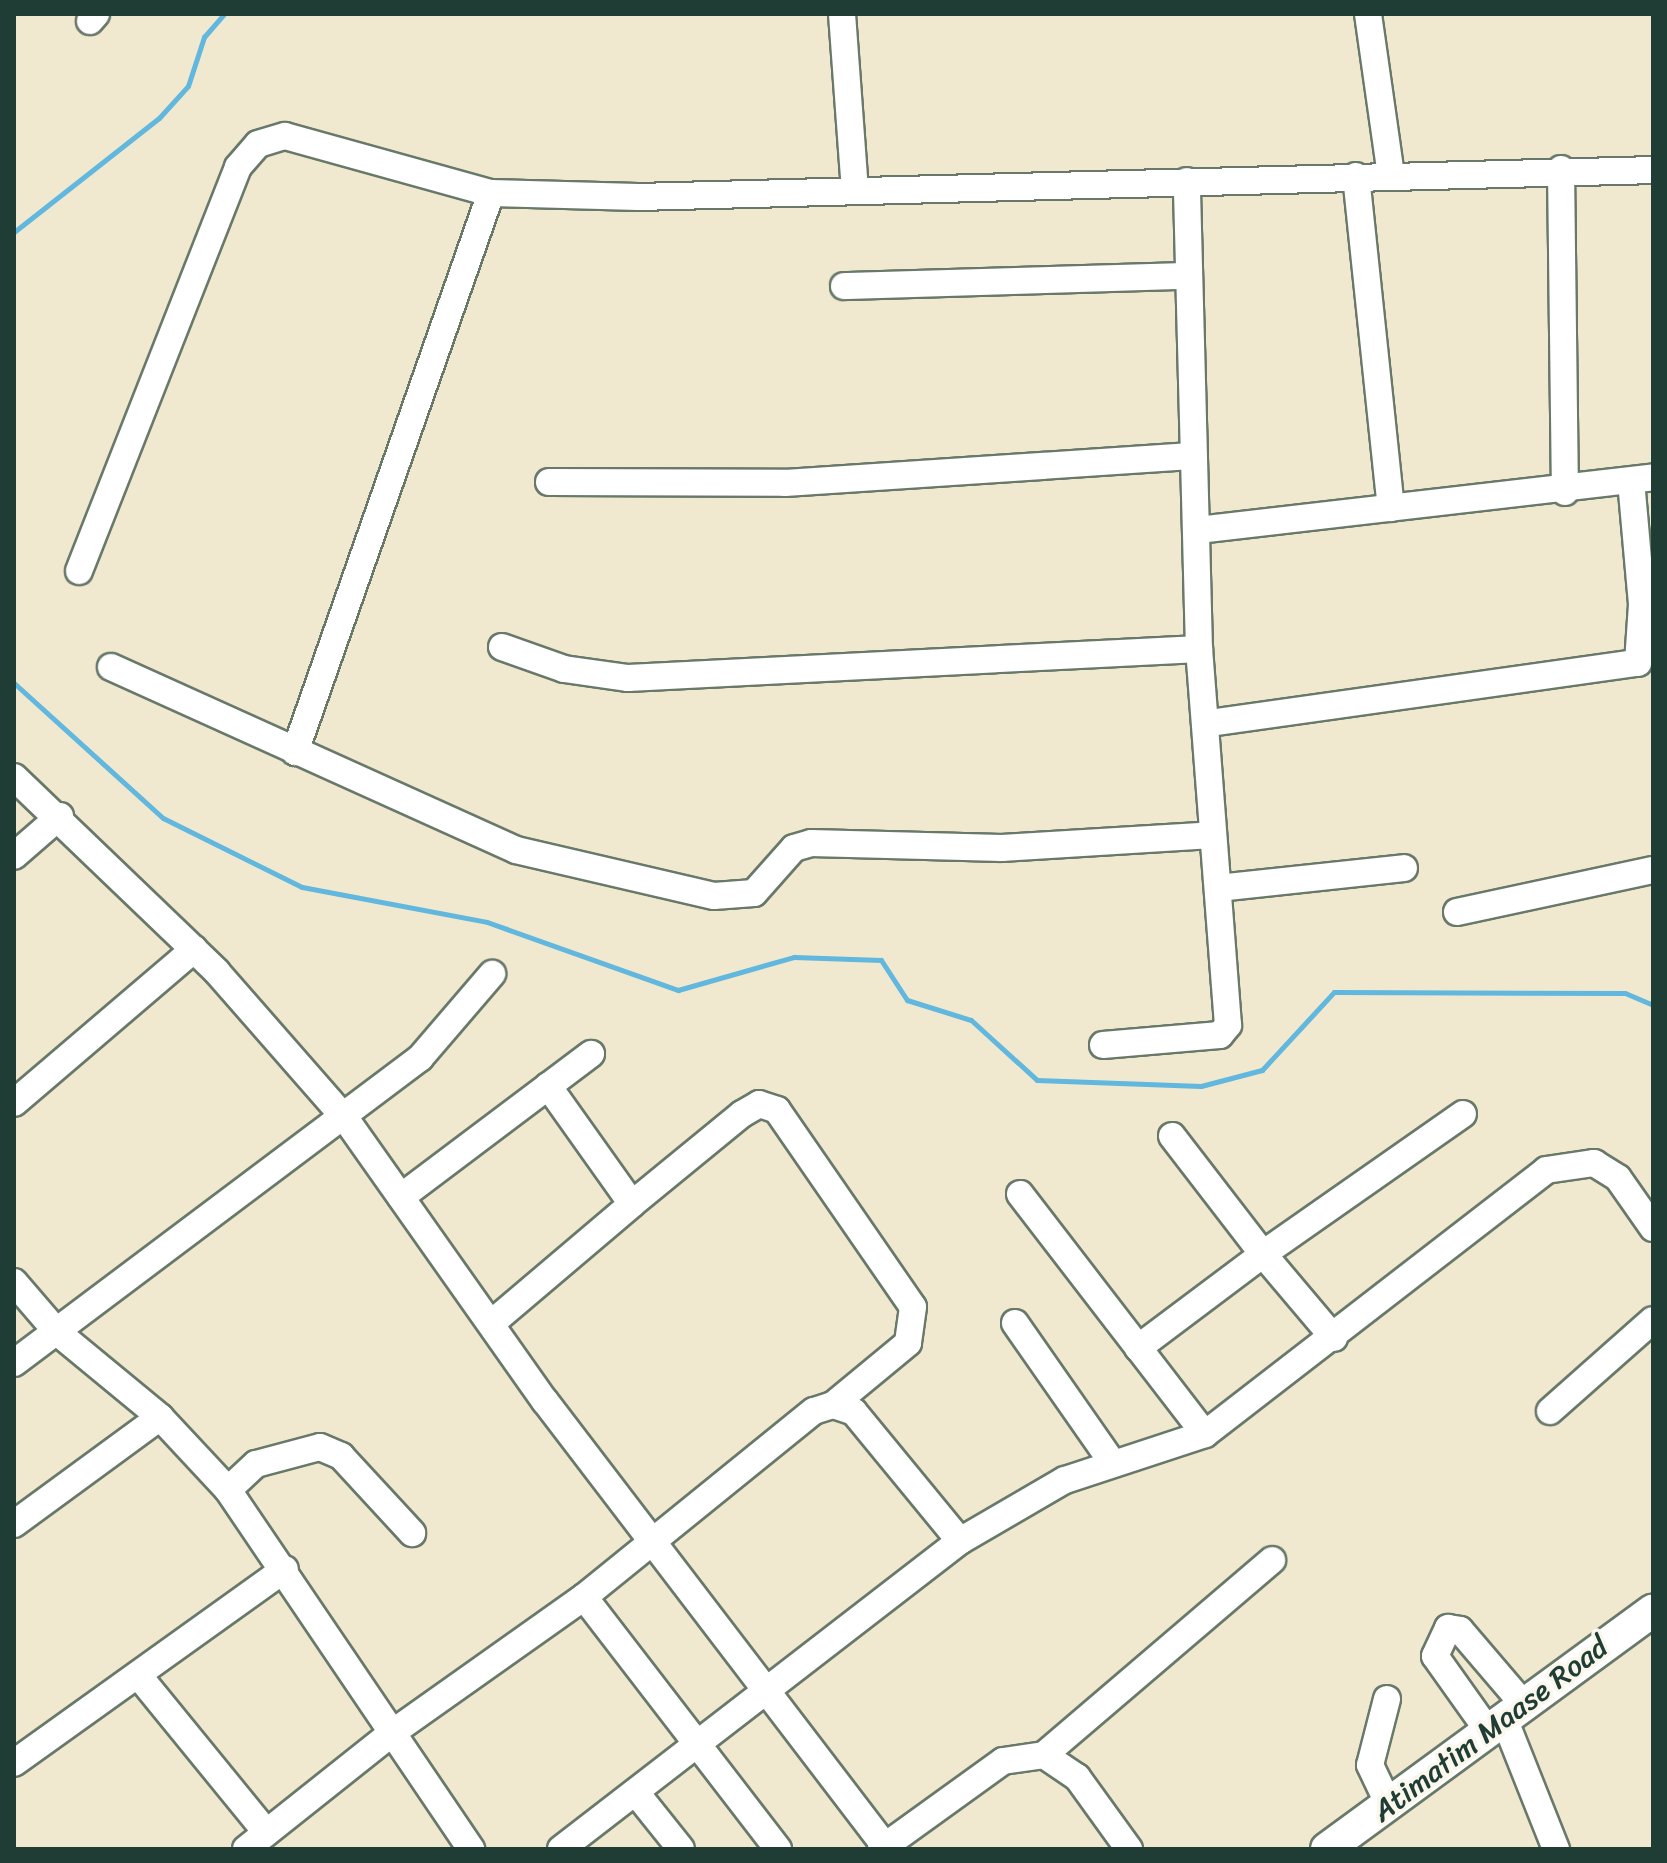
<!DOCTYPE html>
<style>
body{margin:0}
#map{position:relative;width:1667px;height:1863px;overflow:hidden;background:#f0e9cf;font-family:Sriracha,sans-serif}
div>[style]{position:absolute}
.stream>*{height:5px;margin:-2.5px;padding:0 2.5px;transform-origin:2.5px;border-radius:2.5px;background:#61b7de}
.roads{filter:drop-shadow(2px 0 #68796a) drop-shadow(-2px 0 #68796a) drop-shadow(0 2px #68796a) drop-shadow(0 -2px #68796a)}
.minor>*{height:26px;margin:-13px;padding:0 13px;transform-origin:13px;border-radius:13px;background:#fff}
.major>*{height:32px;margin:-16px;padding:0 16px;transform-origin:16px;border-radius:16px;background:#fff}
span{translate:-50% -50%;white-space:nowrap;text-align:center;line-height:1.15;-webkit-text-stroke:7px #fbf7ec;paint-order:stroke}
.street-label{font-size:30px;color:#1f3d34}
.frame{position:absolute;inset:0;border:16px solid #1f3d34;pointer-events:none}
</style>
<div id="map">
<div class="stream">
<div style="left:14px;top:232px;width:184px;rotate:-38.2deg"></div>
<div style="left:159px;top:118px;width:43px;rotate:-47.8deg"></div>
<div style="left:188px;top:86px;width:52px;rotate:-71.9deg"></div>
<div style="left:204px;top:37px;width:30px;rotate:-49deg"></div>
<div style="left:14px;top:683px;width:201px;rotate:42.2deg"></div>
<div style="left:163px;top:818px;width:155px;rotate:26.4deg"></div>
<div style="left:302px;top:887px;width:188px;rotate:10.7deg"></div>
<div style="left:487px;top:922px;width:203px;rotate:19.6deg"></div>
<div style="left:678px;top:990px;width:121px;rotate:-15.9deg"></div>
<div style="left:794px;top:957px;width:87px;rotate:2deg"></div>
<div style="left:881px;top:960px;width:48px;rotate:57deg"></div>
<div style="left:907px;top:1000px;width:67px;rotate:17.4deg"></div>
<div style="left:971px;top:1020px;width:89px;rotate:42.3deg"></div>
<div style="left:1037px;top:1080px;width:164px;rotate:2.1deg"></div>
<div style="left:1201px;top:1086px;width:63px;rotate:-14.7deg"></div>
<div style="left:1262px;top:1070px;width:106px;rotate:-47.3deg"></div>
<div style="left:1334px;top:992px;width:291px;rotate:0.2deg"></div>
<div style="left:1625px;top:993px;width:30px;rotate:23deg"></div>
</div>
<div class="roads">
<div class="minor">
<div style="left:842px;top:14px;width:176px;rotate:85.8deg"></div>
<div style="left:1368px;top:14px;width:163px;rotate:81.9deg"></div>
<div style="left:90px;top:21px;width:9px;rotate:-49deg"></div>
<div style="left:1561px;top:169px;width:323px;rotate:89.3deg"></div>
<div style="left:1356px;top:176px;width:334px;rotate:84deg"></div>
<div style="left:844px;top:286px;width:345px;rotate:-1.7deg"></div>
<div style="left:549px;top:482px;width:236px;rotate:0.2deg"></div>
<div style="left:785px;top:483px;width:407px;rotate:-3.8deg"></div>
<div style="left:1198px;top:530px;width:458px;rotate:-6.6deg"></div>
<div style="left:79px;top:571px;width:434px;rotate:-68.5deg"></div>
<div style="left:238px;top:167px;width:30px;rotate:-49deg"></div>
<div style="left:258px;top:144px;width:28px;rotate:-17deg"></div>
<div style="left:285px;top:136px;width:214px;rotate:15.5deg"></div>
<div style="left:491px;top:193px;width:147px;rotate:1.6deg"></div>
<div style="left:638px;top:197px;width:1015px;rotate:-1.52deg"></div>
<div style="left:502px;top:647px;width:66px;rotate:19.5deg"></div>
<div style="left:564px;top:669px;width:65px;rotate:8deg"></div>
<div style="left:628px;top:678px;width:572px;rotate:-2.91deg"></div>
<div style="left:111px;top:667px;width:444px;rotate:24.3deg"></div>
<div style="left:516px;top:850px;width:203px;rotate:13.1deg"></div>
<div style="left:714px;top:896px;width:40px;rotate:-4.3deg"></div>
<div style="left:754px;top:893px;width:60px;rotate:-48.4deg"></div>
<div style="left:794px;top:848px;width:18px;rotate:-16deg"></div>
<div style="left:811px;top:843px;width:191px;rotate:1.5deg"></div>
<div style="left:1002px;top:848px;width:210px;rotate:-3.5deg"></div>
<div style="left:1209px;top:723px;width:433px;rotate:-8deg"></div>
<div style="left:1638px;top:663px;width:59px;rotate:-86.1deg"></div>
<div style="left:1642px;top:604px;width:123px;rotate:-95.1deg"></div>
<div style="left:295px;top:752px;width:592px;rotate:-70.68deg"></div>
<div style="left:14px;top:777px;width:281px;rotate:43.8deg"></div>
<div style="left:217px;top:972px;width:194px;rotate:48.8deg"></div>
<div style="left:345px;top:1118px;width:347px;rotate:54.8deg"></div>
<div style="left:545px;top:1401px;width:560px;rotate:52.62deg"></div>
<div style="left:14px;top:856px;width:61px;rotate:-41deg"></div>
<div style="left:1218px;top:888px;width:187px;rotate:-6.1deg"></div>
<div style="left:1457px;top:912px;width:200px;rotate:-12.1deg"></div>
<div style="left:1103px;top:1045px;width:117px;rotate:-4.9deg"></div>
<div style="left:1220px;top:1035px;width:13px;rotate:-51deg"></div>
<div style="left:1228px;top:1025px;width:377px;rotate:-94.4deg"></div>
<div style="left:1199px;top:649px;width:468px;rotate:-91.5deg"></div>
<div style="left:14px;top:1103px;width:237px;rotate:-40.5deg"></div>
<div style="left:1172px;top:1136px;width:149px;rotate:52.4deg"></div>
<div style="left:1263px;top:1254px;width:244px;rotate:-35deg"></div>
<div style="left:1020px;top:1194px;width:303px;rotate:52.4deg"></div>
<div style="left:401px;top:1197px;width:238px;rotate:-37deg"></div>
<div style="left:632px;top:1204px;width:142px;rotate:-39.3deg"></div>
<div style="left:742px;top:1114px;width:20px;rotate:-30deg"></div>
<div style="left:759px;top:1104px;width:19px;rotate:18deg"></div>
<div style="left:777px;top:1110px;width:239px;rotate:55.4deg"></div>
<div style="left:913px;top:1307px;width:36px;rotate:98deg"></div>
<div style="left:908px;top:1343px;width:97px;rotate:140.4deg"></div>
<div style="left:14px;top:1282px;width:66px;rotate:49.3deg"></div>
<div style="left:57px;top:1332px;width:134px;rotate:39.5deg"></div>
<div style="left:160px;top:1417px;width:100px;rotate:47deg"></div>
<div style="left:228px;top:1490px;width:434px;rotate:55.9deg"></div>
<div style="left:493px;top:1322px;width:182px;rotate:-40.3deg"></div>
<div style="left:632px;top:1204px;width:145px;rotate:-125.4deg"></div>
<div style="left:1015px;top:1323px;width:169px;rotate:55.1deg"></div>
<div style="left:1138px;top:1348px;width:156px;rotate:-36.9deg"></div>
<div style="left:1263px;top:1254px;width:110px;rotate:49.8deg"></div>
<div style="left:14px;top:1363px;width:508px;rotate:-36.92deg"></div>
<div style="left:420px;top:1058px;width:111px;rotate:-49.4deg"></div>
<div style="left:1550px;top:1411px;width:137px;rotate:-41.5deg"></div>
<div style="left:228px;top:1490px;width:38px;rotate:-43deg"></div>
<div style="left:256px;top:1464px;width:66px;rotate:-14.9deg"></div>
<div style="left:320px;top:1447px;width:23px;rotate:23deg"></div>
<div style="left:341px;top:1456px;width:105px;rotate:47.3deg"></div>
<div style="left:14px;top:1524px;width:181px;rotate:-36.2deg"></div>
<div style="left:584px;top:1597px;width:318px;rotate:52.4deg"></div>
<div style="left:138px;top:1675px;width:203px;rotate:50.8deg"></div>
<div style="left:1387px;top:1699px;width:68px;rotate:104.4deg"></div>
<div style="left:1370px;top:1765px;width:44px;rotate:64.6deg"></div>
<div style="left:1505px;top:1721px;width:138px;rotate:68.3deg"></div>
<div style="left:1489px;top:1732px;width:93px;rotate:-125.4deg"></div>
<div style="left:1435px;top:1656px;width:31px;rotate:-65deg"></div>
<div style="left:1448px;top:1628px;width:12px;rotate:9deg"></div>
<div style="left:1460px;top:1630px;width:100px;rotate:49.5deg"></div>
<div style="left:1044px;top:1755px;width:300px;rotate:-40.5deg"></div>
<div style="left:14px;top:1763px;width:333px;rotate:-35.6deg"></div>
<div style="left:637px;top:1794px;width:70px;rotate:51.3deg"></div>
<div style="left:246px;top:1849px;width:186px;rotate:-38.5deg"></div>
<div style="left:392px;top:1733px;width:235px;rotate:-35.3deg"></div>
<div style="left:584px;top:1597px;width:296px;rotate:-39deg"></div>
<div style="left:814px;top:1411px;width:20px;rotate:-18deg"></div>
<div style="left:833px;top:1405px;width:22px;rotate:18deg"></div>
<div style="left:854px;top:1412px;width:167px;rotate:50.6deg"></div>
<div style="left:561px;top:1849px;width:504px;rotate:-37.67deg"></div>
<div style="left:960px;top:1541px;width:121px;rotate:-30.2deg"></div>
<div style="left:1065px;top:1480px;width:147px;rotate:-18.2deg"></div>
<div style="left:1205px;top:1434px;width:431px;rotate:-37.7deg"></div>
<div style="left:1546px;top:1170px;width:49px;rotate:-8.3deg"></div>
<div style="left:1594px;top:1163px;width:28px;rotate:32deg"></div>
<div style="left:1618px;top:1178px;width:61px;rotate:55deg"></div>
<div style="left:881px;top:1849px;width:150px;rotate:-35.8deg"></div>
<div style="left:1003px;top:1761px;width:41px;rotate:-8.3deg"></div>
<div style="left:1044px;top:1755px;width:40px;rotate:34deg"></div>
<div style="left:1077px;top:1777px;width:89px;rotate:54.2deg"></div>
</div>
<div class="major">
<div style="left:1327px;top:1849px;width:404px;rotate:-36.2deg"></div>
</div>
</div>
<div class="street-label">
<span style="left:1490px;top:1729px;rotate:-37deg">Atimatim Maase Road</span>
</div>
<div class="frame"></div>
</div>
